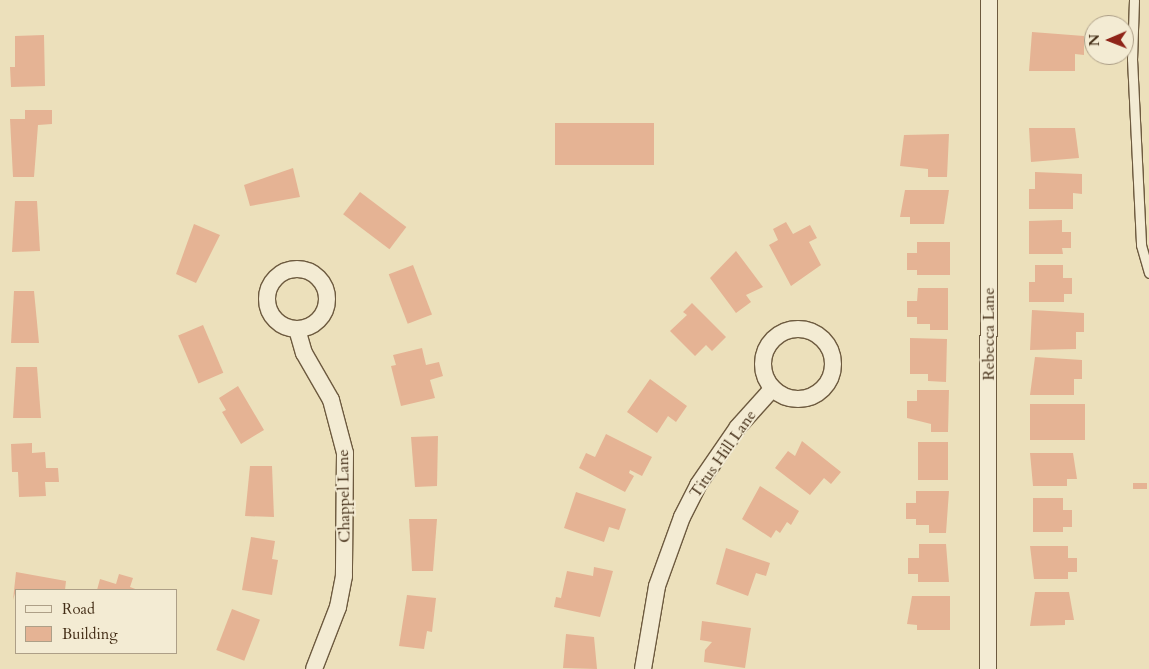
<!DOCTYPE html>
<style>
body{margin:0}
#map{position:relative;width:1149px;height:669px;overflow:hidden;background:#ece0bb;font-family:Cardo,serif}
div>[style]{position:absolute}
.building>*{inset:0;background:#e5b394;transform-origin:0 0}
.roads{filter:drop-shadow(1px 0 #6d5a3f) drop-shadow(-1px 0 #6d5a3f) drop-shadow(0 1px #6d5a3f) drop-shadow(0 -1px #6d5a3f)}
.lane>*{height:9px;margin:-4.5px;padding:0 4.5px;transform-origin:4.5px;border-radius:4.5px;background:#f3ebd3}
.street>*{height:16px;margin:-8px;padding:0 8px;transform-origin:8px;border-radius:8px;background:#f3ebd3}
.street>.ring{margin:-8px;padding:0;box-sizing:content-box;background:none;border:16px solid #f3ebd3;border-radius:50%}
span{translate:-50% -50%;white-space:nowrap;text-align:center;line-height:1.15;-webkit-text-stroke:4px #f3ebd3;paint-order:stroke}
.street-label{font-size:16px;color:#432d16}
.legend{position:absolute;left:15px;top:589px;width:162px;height:65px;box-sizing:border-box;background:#f3ebd3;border:1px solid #ad9f87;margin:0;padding:6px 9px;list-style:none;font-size:15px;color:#432d16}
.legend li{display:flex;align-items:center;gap:10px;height:25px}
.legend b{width:25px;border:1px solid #ad9f87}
.north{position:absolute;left:1084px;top:15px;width:50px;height:50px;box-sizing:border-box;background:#f3ebd3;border:1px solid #ad9f87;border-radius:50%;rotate:269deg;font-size:14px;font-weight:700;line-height:20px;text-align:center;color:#432d16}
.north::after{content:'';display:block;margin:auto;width:18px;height:22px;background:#8f2418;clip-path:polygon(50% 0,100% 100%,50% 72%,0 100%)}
</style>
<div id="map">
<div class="building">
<div style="clip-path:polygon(1032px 32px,1084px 36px,1084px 55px,1075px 54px,1075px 71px,1029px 71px)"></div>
<div style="clip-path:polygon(44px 35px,45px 86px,11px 87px,10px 67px,15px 67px,15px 36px)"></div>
<div style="clip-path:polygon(25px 110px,52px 110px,52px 124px,38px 125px,34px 177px,13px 177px,10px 119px,25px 119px)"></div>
<div style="left:555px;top:123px;width:99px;height:42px"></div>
<div style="clip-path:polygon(1029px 128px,1075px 128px,1079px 158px,1031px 162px)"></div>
<div style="clip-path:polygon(949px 134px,947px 177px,928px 177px,928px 169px,900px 166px,904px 135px)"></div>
<div style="clip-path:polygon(293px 168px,300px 197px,250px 206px,244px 185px)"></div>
<div style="clip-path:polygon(1035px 172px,1082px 174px,1082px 194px,1073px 193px,1073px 209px,1029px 209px,1029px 189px,1035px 189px)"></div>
<div style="clip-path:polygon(905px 190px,949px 190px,944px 224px,910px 224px,910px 217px,900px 217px)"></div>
<div style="left:360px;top:192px;width:58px;height:28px;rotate:37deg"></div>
<div style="clip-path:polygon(15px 201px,37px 201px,40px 251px,12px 252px)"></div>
<div style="clip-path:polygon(1062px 220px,1062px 232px,1071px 232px,1071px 248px,1062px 248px,1063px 254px,1029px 254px,1029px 221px)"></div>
<div style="clip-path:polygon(786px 222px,793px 234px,810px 225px,817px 238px,809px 242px,821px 265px,791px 286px,769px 245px,778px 240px,773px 229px)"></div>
<div style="clip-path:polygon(194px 224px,220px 235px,196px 283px,176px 274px)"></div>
<div style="clip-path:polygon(917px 242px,950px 242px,950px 275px,917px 275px,917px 270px,907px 270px,907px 253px,917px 253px)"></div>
<div style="clip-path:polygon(736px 251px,763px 287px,746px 295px,751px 302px,736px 313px,710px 278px)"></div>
<div style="left:413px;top:265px;width:53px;height:26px;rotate:69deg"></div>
<div style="clip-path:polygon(1035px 265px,1063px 265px,1063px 278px,1072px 278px,1072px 294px,1064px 294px,1064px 302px,1029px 302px,1029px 282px,1035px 282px)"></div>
<div style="clip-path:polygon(918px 288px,948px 288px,948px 330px,930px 330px,930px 324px,917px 324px,917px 317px,907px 317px,907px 301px,917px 301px)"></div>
<div style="clip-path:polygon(14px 291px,34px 291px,39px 343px,11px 343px)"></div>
<div style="clip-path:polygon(692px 303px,726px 337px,712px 351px,706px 345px,695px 356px,670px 331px,687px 315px,683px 312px)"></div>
<div style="clip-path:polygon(1032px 310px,1084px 313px,1084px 332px,1076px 332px,1076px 349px,1030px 350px)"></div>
<div style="left:203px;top:325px;width:52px;height:27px;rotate:67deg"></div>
<div style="clip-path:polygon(910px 338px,947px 339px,946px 382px,928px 381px,928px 374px,910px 374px)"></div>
<div style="clip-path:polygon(422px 348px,426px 365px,439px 362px,443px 376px,430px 380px,435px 398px,401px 406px,391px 366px,396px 365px,393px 355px)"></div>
<div style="clip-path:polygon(1035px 357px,1082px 360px,1082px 379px,1074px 379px,1074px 395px,1030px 395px)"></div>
<div style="clip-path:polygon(16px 367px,37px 367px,41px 418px,13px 418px)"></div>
<div style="clip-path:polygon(650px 379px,687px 406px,676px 422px,668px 416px,657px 433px,627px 412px)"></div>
<div style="clip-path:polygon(238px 386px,264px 430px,241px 444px,222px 412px,226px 410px,219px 398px)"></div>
<div style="clip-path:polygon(917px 390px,949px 390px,948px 432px,931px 432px,931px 424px,907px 418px,907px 401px,917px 401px)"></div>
<div style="left:1085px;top:404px;width:36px;height:55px;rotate:90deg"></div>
<div style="clip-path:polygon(606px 434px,652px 457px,642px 476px,630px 470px,629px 473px,634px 476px,625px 492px,579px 468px,586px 453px,595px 457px)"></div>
<div style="clip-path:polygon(438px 436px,437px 486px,415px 487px,411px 437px)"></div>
<div style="clip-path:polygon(802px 441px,841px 472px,831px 484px,824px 478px,810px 495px,775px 468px,788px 451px,795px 456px)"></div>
<div style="left:918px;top:442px;width:30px;height:38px"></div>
<div style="clip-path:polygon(32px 443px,32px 453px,45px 452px,46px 468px,58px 468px,59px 482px,45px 482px,46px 496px,19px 497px,18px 472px,12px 472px,11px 444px)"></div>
<div style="clip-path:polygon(1030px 453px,1073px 453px,1077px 479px,1067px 479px,1067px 486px,1033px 486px)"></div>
<div style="clip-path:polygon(250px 466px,272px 466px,274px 517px,245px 516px)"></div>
<div style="left:1147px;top:483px;width:6px;height:14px;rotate:90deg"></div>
<div style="clip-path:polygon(760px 486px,799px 511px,791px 525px,787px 522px,780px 533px,776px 530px,771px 538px,742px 519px)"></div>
<div style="clip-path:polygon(916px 491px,949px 491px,946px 533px,929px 533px,929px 525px,916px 525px,916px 519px,906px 519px,906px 503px,916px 503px)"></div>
<div style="clip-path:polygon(576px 492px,626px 509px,619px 530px,609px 527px,604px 542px,564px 528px)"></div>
<div style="clip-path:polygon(1033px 498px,1063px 498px,1063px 510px,1072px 510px,1072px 527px,1063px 527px,1063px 532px,1033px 532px)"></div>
<div style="clip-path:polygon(409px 519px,437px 519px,433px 571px,412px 571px)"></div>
<div style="clip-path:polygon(251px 537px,275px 541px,272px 559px,278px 560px,272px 595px,242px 590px)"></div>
<div style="clip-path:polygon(919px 544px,946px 544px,949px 582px,918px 582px,918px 574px,908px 574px,908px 558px,919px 558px)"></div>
<div style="clip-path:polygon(1030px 546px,1068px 546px,1068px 558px,1077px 558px,1077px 572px,1068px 572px,1068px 579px,1034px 579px)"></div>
<div style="clip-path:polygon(726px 548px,770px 563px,766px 576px,756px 573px,748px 596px,716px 584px)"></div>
<div style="clip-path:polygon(594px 567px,613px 571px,600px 617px,554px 607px,556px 597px,561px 598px,567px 571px,593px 576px)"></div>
<div style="clip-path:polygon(16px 572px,66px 581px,65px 590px,16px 590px,13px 600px)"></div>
<div style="clip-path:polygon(119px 574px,133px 578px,130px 587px,138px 590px,97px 590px,100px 579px,116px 584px)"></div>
<div style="clip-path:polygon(1035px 592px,1069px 592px,1074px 620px,1065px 620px,1065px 625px,1030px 626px)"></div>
<div style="clip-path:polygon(407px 595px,436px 598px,432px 632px,427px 631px,424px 649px,399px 646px)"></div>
<div style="clip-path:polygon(912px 596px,950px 596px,950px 630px,917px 630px,917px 625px,907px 624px)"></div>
<div style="left:232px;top:609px;width:30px;height:44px;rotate:21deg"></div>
<div style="clip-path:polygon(702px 621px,751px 628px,745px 668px,704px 662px,705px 650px,712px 642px,700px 640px)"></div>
<div style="clip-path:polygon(566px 634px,594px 637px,597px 669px,563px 668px)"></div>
</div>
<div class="roads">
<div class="lane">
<div style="left:1134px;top:0;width:59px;rotate:91.9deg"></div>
<div style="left:1132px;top:59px;width:186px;rotate:87.2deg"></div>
<div style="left:1141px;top:245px;width:29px;rotate:74deg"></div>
</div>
<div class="street">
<div class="ring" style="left:267px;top:269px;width:44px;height:44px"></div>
<div style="left:297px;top:329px;width:25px;rotate:74deg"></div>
<div style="left:304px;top:353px;width:54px;rotate:60.1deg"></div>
<div style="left:331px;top:400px;width:55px;rotate:75.2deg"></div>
<div style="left:345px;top:453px;width:123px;rotate:90.5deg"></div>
<div style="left:344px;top:576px;width:32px;rotate:101deg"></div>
<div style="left:338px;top:607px;width:66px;rotate:111.2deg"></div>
<div class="ring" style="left:763px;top:329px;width:54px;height:54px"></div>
<div style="left:643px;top:669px;width:84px;rotate:-80.4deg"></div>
<div style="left:657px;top:586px;width:73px;rotate:-70.1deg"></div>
<div style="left:682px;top:517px;width:36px;rotate:-63deg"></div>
<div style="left:698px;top:485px;width:70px;rotate:-55.4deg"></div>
<div style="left:738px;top:427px;width:52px;rotate:-48.1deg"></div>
<div style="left:988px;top:669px;width:669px;rotate:-89.91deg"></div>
</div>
</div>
<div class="street-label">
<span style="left:989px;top:334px;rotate:-90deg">Rebecca Lane</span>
<span style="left:723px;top:454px;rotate:-55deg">Titus Hill Lane</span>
<span style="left:344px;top:496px;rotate:-91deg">Chappel Lane</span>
</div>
<ul class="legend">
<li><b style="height:6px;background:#f3ebd3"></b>Road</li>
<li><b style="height:14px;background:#e5b394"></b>Building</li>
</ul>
<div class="north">N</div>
</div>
